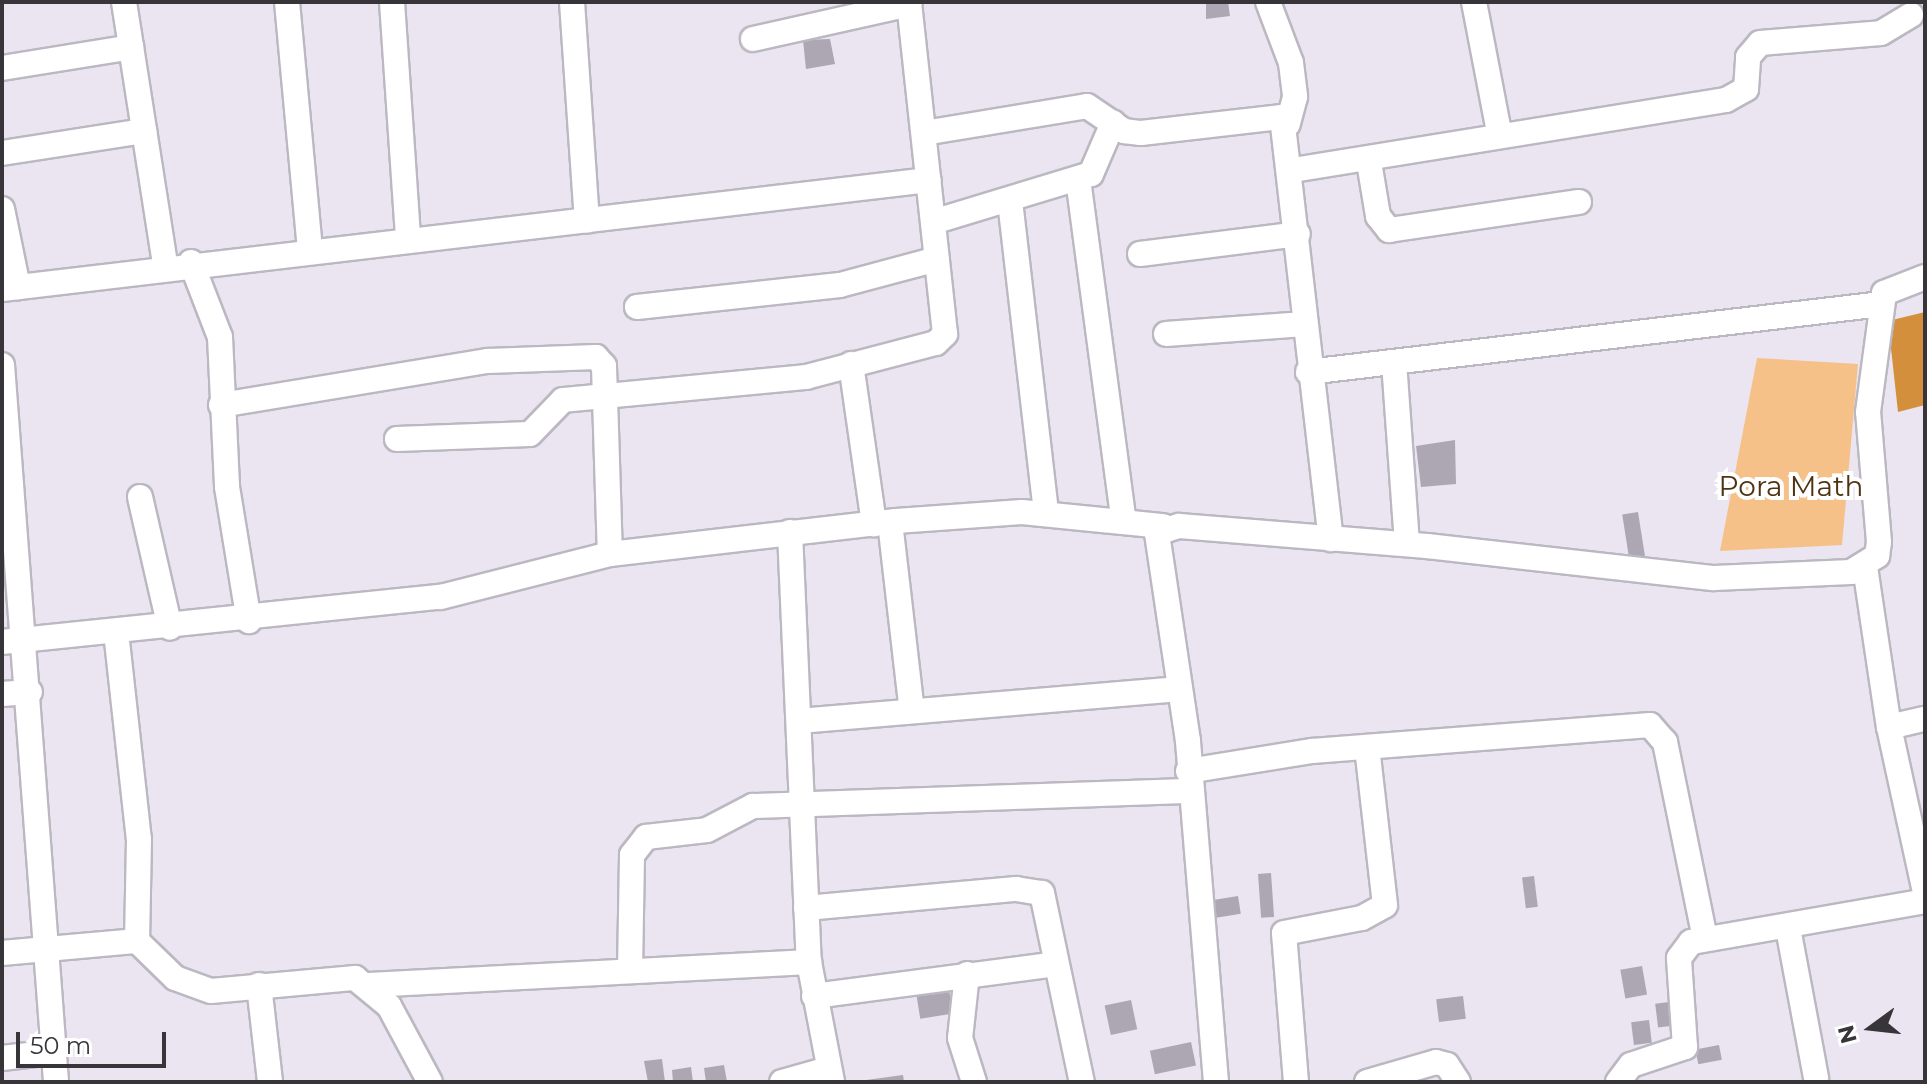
<!DOCTYPE html>
<style>
body{margin:0}
#map{position:relative;width:1927px;height:1084px;overflow:hidden;background:#eae5f0;font-family:Montserrat,sans-serif}
div>[style]{position:absolute}
.green>*{inset:0;background:#f6c189}
.water>*{inset:0;background:#d48f3c}
.building>*{inset:0;background:#aca7b2;transform-origin:0 0}
.roads{filter:drop-shadow(2px 0 #bcb8c2) drop-shadow(-2px 0 #bcb8c2) drop-shadow(0 2px #bcb8c2) drop-shadow(0 -2px #bcb8c2)}
.minor>*{height:24px;margin:-12px;padding:0 12px;transform-origin:12px;border-radius:12px;background:#fff}
span{translate:-50% -50%;white-space:nowrap;text-align:center;line-height:1.15;-webkit-text-stroke:8px #fff;paint-order:stroke}
.park-label{font-size:28px;color:#503311}
.frame{position:absolute;inset:0;border:4px solid #373539;pointer-events:none}
.north{position:absolute;left:1831px;top:988px;width:80px;height:80px;-webkit-text-stroke:6px #fff;paint-order:stroke;rotate:255deg;font-size:22px;font-weight:700;line-height:32px;text-align:center;color:#373539}
.north::after{content:'';display:block;margin:auto;width:28px;height:36px;background:#373539;clip-path:polygon(50% 0,100% 100%,50% 72%,0 100%)}
.scale{position:absolute;left:16px;top:1032px;width:150px;height:36px;box-sizing:border-box;border:4px solid #373539;border-top:0;padding-left:10px;font-size:24px;line-height:28px;white-space:nowrap;color:#373539;-webkit-text-stroke:6px #fff;paint-order:stroke}
</style>
<div id="map">
<div class="green">
<div style="clip-path:polygon(1757px 358px,1858px 364px,1842px 545px,1720px 551px)"></div>
</div>
<div class="water">
<div style="clip-path:polygon(1925px 312px,1925px 405px,1898px 412px,1888px 321px)"></div>
</div>
<div class="building">
<div style="clip-path:polygon(1206px 2px,1228px 2px,1230px 16px,1206px 19px)"></div>
<div style="clip-path:polygon(830px 39px,835px 64px,806px 69px,803px 40px)"></div>
<div style="clip-path:polygon(1455px 440px,1456px 484px,1421px 487px,1416px 446px)"></div>
<div style="left:1638px;top:512px;width:47px;height:16px;rotate:81deg"></div>
<div style="left:1271px;top:873px;width:44px;height:13px;rotate:86deg"></div>
<div style="left:1534px;top:876px;width:31px;height:12px;rotate:83deg"></div>
<div style="left:1238px;top:896px;width:18px;height:25px;rotate:81deg"></div>
<div style="left:1642px;top:966px;width:29px;height:22px;rotate:80deg"></div>
<div style="left:948px;top:983px;width:31px;height:33px;rotate:81deg"></div>
<div style="left:1463px;top:996px;width:23px;height:27px;rotate:83deg"></div>
<div style="left:1131px;top:1000px;width:30px;height:27px;rotate:78deg"></div>
<div style="left:1677px;top:1001px;width:24px;height:22px;rotate:83deg"></div>
<div style="left:1649px;top:1020px;width:23px;height:18px;rotate:83deg"></div>
<div style="left:1191px;top:1042px;width:24px;height:42px;rotate:78deg"></div>
<div style="left:1719px;top:1045px;width:15px;height:24px;rotate:79deg"></div>
<div style="clip-path:polygon(662px 1059px,665px 1082px,648px 1082px,644px 1061px)"></div>
<div style="clip-path:polygon(724px 1065px,727px 1082px,706px 1082px,704px 1068px)"></div>
<div style="clip-path:polygon(691px 1067px,693px 1082px,673px 1082px,672px 1070px)"></div>
<div style="clip-path:polygon(903px 1075px,904px 1082px,866px 1082px,866px 1080px)"></div>
</div>
<div class="roads">
<div class="minor">
<div style="left:124px;top:2px;width:266px;rotate:81.1deg"></div>
<div style="left:287px;top:2px;width:248px;rotate:84.7deg"></div>
<div style="left:392px;top:2px;width:238px;rotate:86.1deg"></div>
<div style="left:572px;top:2px;width:219px;rotate:86.1deg"></div>
<div style="left:1268px;top:2px;width:65px;rotate:69.3deg"></div>
<div style="left:1291px;top:63px;width:34px;rotate:83deg"></div>
<div style="left:1295px;top:97px;width:28px;rotate:105deg"></div>
<div style="left:1474px;top:2px;width:132px;rotate:79.1deg"></div>
<div style="left:753px;top:39px;width:160px;rotate:-12.6deg"></div>
<div style="left:2px;top:68px;width:131px;rotate:-9.2deg"></div>
<div style="left:924px;top:133px;width:165px;rotate:-9.4deg"></div>
<div style="left:1087px;top:106px;width:45px;rotate:34deg"></div>
<div style="left:1124px;top:131px;width:17px;rotate:7deg"></div>
<div style="left:1141px;top:133px;width:142px;rotate:-6.5deg"></div>
<div style="left:1282px;top:117px;width:425px;rotate:83.4deg"></div>
<div style="left:2px;top:153px;width:144px;rotate:-8.8deg"></div>
<div style="left:1369px;top:162px;width:55px;rotate:80.5deg"></div>
<div style="left:1378px;top:216px;width:18px;rotate:52deg"></div>
<div style="left:1389px;top:230px;width:192px;rotate:-8.4deg"></div>
<div style="left:1293px;top:170px;width:439px;rotate:-9.2deg"></div>
<div style="left:1726px;top:100px;width:23px;rotate:-29deg"></div>
<div style="left:1746px;top:89px;width:32px;rotate:-86deg"></div>
<div style="left:1748px;top:57px;width:18px;rotate:-49deg"></div>
<div style="left:1760px;top:43px;width:121px;rotate:-4.7deg"></div>
<div style="left:1881px;top:33px;width:35px;rotate:-31deg"></div>
<div style="left:1078px;top:179px;width:346px;rotate:82.4deg"></div>
<div style="left:1010px;top:201px;width:315px;rotate:83.4deg"></div>
<div style="left:2px;top:209px;width:80px;rotate:78.4deg"></div>
<div style="left:933px;top:222px;width:165px;rotate:-16.9deg"></div>
<div style="left:1091px;top:174px;width:56px;rotate:-66.7deg"></div>
<div style="left:1140px;top:254px;width:159px;rotate:-7.2deg"></div>
<div style="left:191px;top:262px;width:80px;rotate:68.9deg"></div>
<div style="left:220px;top:337px;width:150px;rotate:87.3deg"></div>
<div style="left:227px;top:487px;width:136px;rotate:80.7deg"></div>
<div style="left:2px;top:289px;width:933px;rotate:-6.71deg"></div>
<div style="left:637px;top:307px;width:204px;rotate:-6.2deg"></div>
<div style="left:840px;top:285px;width:100px;rotate:-15deg"></div>
<div style="left:1166px;top:334px;width:139px;rotate:-4.1deg"></div>
<div style="left:1394px;top:362px;width:182px;rotate:85.9deg"></div>
<div style="left:851px;top:364px;width:162px;rotate:81.8deg"></div>
<div style="left:2px;top:365px;width:719px;rotate:85.69deg"></div>
<div style="left:1308px;top:372px;width:578px;rotate:-6.76deg"></div>
<div style="left:221px;top:405px;width:271px;rotate:-9.4deg"></div>
<div style="left:488px;top:361px;width:108px;rotate:-2.1deg"></div>
<div style="left:596px;top:357px;width:12px;rotate:48deg"></div>
<div style="left:604px;top:366px;width:188px;rotate:88.2deg"></div>
<div style="left:397px;top:439px;width:133px;rotate:-2.2deg"></div>
<div style="left:530px;top:434px;width:47px;rotate:-45.9deg"></div>
<div style="left:563px;top:400px;width:244px;rotate:-5.4deg"></div>
<div style="left:806px;top:377px;width:134px;rotate:-14.7deg"></div>
<div style="left:936px;top:343px;width:13px;rotate:-45deg"></div>
<div style="left:945px;top:334px;width:334px;rotate:-96.2deg"></div>
<div style="left:140px;top:497px;width:134px;rotate:77.1deg"></div>
<div style="left:890px;top:522px;width:190px;rotate:83.4deg"></div>
<div style="left:790px;top:532px;width:430px;rotate:87.5deg"></div>
<div style="left:809px;top:962px;width:122px;rotate:79.1deg"></div>
<div style="left:1865px;top:567px;width:162px;rotate:81.5deg"></div>
<div style="left:1889px;top:727px;width:169px;rotate:77.7deg"></div>
<div style="left:116px;top:632px;width:208px;rotate:83.7deg"></div>
<div style="left:139px;top:839px;width:102px;rotate:91.1deg"></div>
<div style="left:2px;top:642px;width:441px;rotate:-5.9deg"></div>
<div style="left:441px;top:597px;width:174px;rotate:-14.3deg"></div>
<div style="left:610px;top:554px;width:288px;rotate:-6.6deg"></div>
<div style="left:896px;top:521px;width:126px;rotate:-4.1deg"></div>
<div style="left:1022px;top:512px;width:142px;rotate:5.7deg"></div>
<div style="left:2px;top:694px;width:28px;rotate:-4deg"></div>
<div style="left:799px;top:721px;width:382px;rotate:-4.8deg"></div>
<div style="left:1889px;top:727px;width:37px;rotate:-13deg"></div>
<div style="left:1188px;top:771px;width:126px;rotate:-9.2deg"></div>
<div style="left:1312px;top:751px;width:339px;rotate:-4.4deg"></div>
<div style="left:1650px;top:725px;width:23px;rotate:49deg"></div>
<div style="left:1665px;top:742px;width:200px;rotate:78.5deg"></div>
<div style="left:806px;top:908px;width:211px;rotate:-5.2deg"></div>
<div style="left:1016px;top:889px;width:26px;rotate:9deg"></div>
<div style="left:1042px;top:893px;width:193px;rotate:78.1deg"></div>
<div style="left:1788px;top:928px;width:153px;rotate:79.4deg"></div>
<div style="left:2px;top:953px;width:136px;rotate:-5.1deg"></div>
<div style="left:137px;top:941px;width:53px;rotate:44.2deg"></div>
<div style="left:175px;top:978px;width:38px;rotate:20deg"></div>
<div style="left:211px;top:991px;width:145px;rotate:-5.2deg"></div>
<div style="left:355px;top:978px;width:44px;rotate:39.5deg"></div>
<div style="left:389px;top:1006px;width:86px;rotate:61.7deg"></div>
<div style="left:630px;top:971px;width:116px;rotate:-89deg"></div>
<div style="left:632px;top:855px;width:23px;rotate:-52deg"></div>
<div style="left:646px;top:837px;width:61px;rotate:-6.5deg"></div>
<div style="left:707px;top:830px;width:52px;rotate:-27.6deg"></div>
<div style="left:753px;top:806px;width:435px;rotate:-2deg"></div>
<div style="left:967px;top:974px;width:64px;rotate:96.2deg"></div>
<div style="left:960px;top:1038px;width:46px;rotate:72.3deg"></div>
<div style="left:259px;top:985px;width:98px;rotate:83.5deg"></div>
<div style="left:369px;top:985px;width:441px;rotate:-3deg"></div>
<div style="left:814px;top:996px;width:244px;rotate:-7.5deg"></div>
<div style="left:2px;top:1058px;width:51px;rotate:-6.7deg"></div>
<div style="left:782px;top:1082px;width:48px;rotate:-15.8deg"></div>
<div style="left:1216px;top:1082px;width:342px;rotate:-94.7deg"></div>
<div style="left:1188px;top:741px;width:210px;rotate:-98.5deg"></div>
<div style="left:1157px;top:533px;width:23px;rotate:-18deg"></div>
<div style="left:1179px;top:526px;width:249px;rotate:4.6deg"></div>
<div style="left:1427px;top:546px;width:289px;rotate:6.4deg"></div>
<div style="left:1714px;top:578px;width:137px;rotate:-2.5deg"></div>
<div style="left:1851px;top:572px;width:31px;rotate:-32deg"></div>
<div style="left:1877px;top:556px;width:14px;rotate:-82deg"></div>
<div style="left:1879px;top:542px;width:130px;rotate:-94.8deg"></div>
<div style="left:1868px;top:412px;width:120px;rotate:-82.3deg"></div>
<div style="left:1884px;top:293px;width:44px;rotate:-21.3deg"></div>
<div style="left:1296px;top:1082px;width:149px;rotate:-94.6deg"></div>
<div style="left:1284px;top:933px;width:79px;rotate:-10.9deg"></div>
<div style="left:1362px;top:918px;width:26px;rotate:-29deg"></div>
<div style="left:1385px;top:905px;width:159px;rotate:-96.5deg"></div>
<div style="left:1367px;top:1082px;width:72px;rotate:-16.2deg"></div>
<div style="left:1436px;top:1062px;width:11px;rotate:15deg"></div>
<div style="left:1447px;top:1065px;width:20px;rotate:57deg"></div>
<div style="left:1618px;top:1082px;width:21px;rotate:-53deg"></div>
<div style="left:1631px;top:1065px;width:57px;rotate:-18.4deg"></div>
<div style="left:1685px;top:1047px;width:89px;rotate:-93.9deg"></div>
<div style="left:1679px;top:958px;width:20px;rotate:-53deg"></div>
<div style="left:1691px;top:942px;width:238px;rotate:-9.9deg"></div>
</div>
</div>
<div class="park-label">
<span style="left:1791px;top:486px">Pora Math</span>
</div>
<div class="frame"></div>
<div class="north">N</div>
<div class="scale">50 m</div>
</div>
